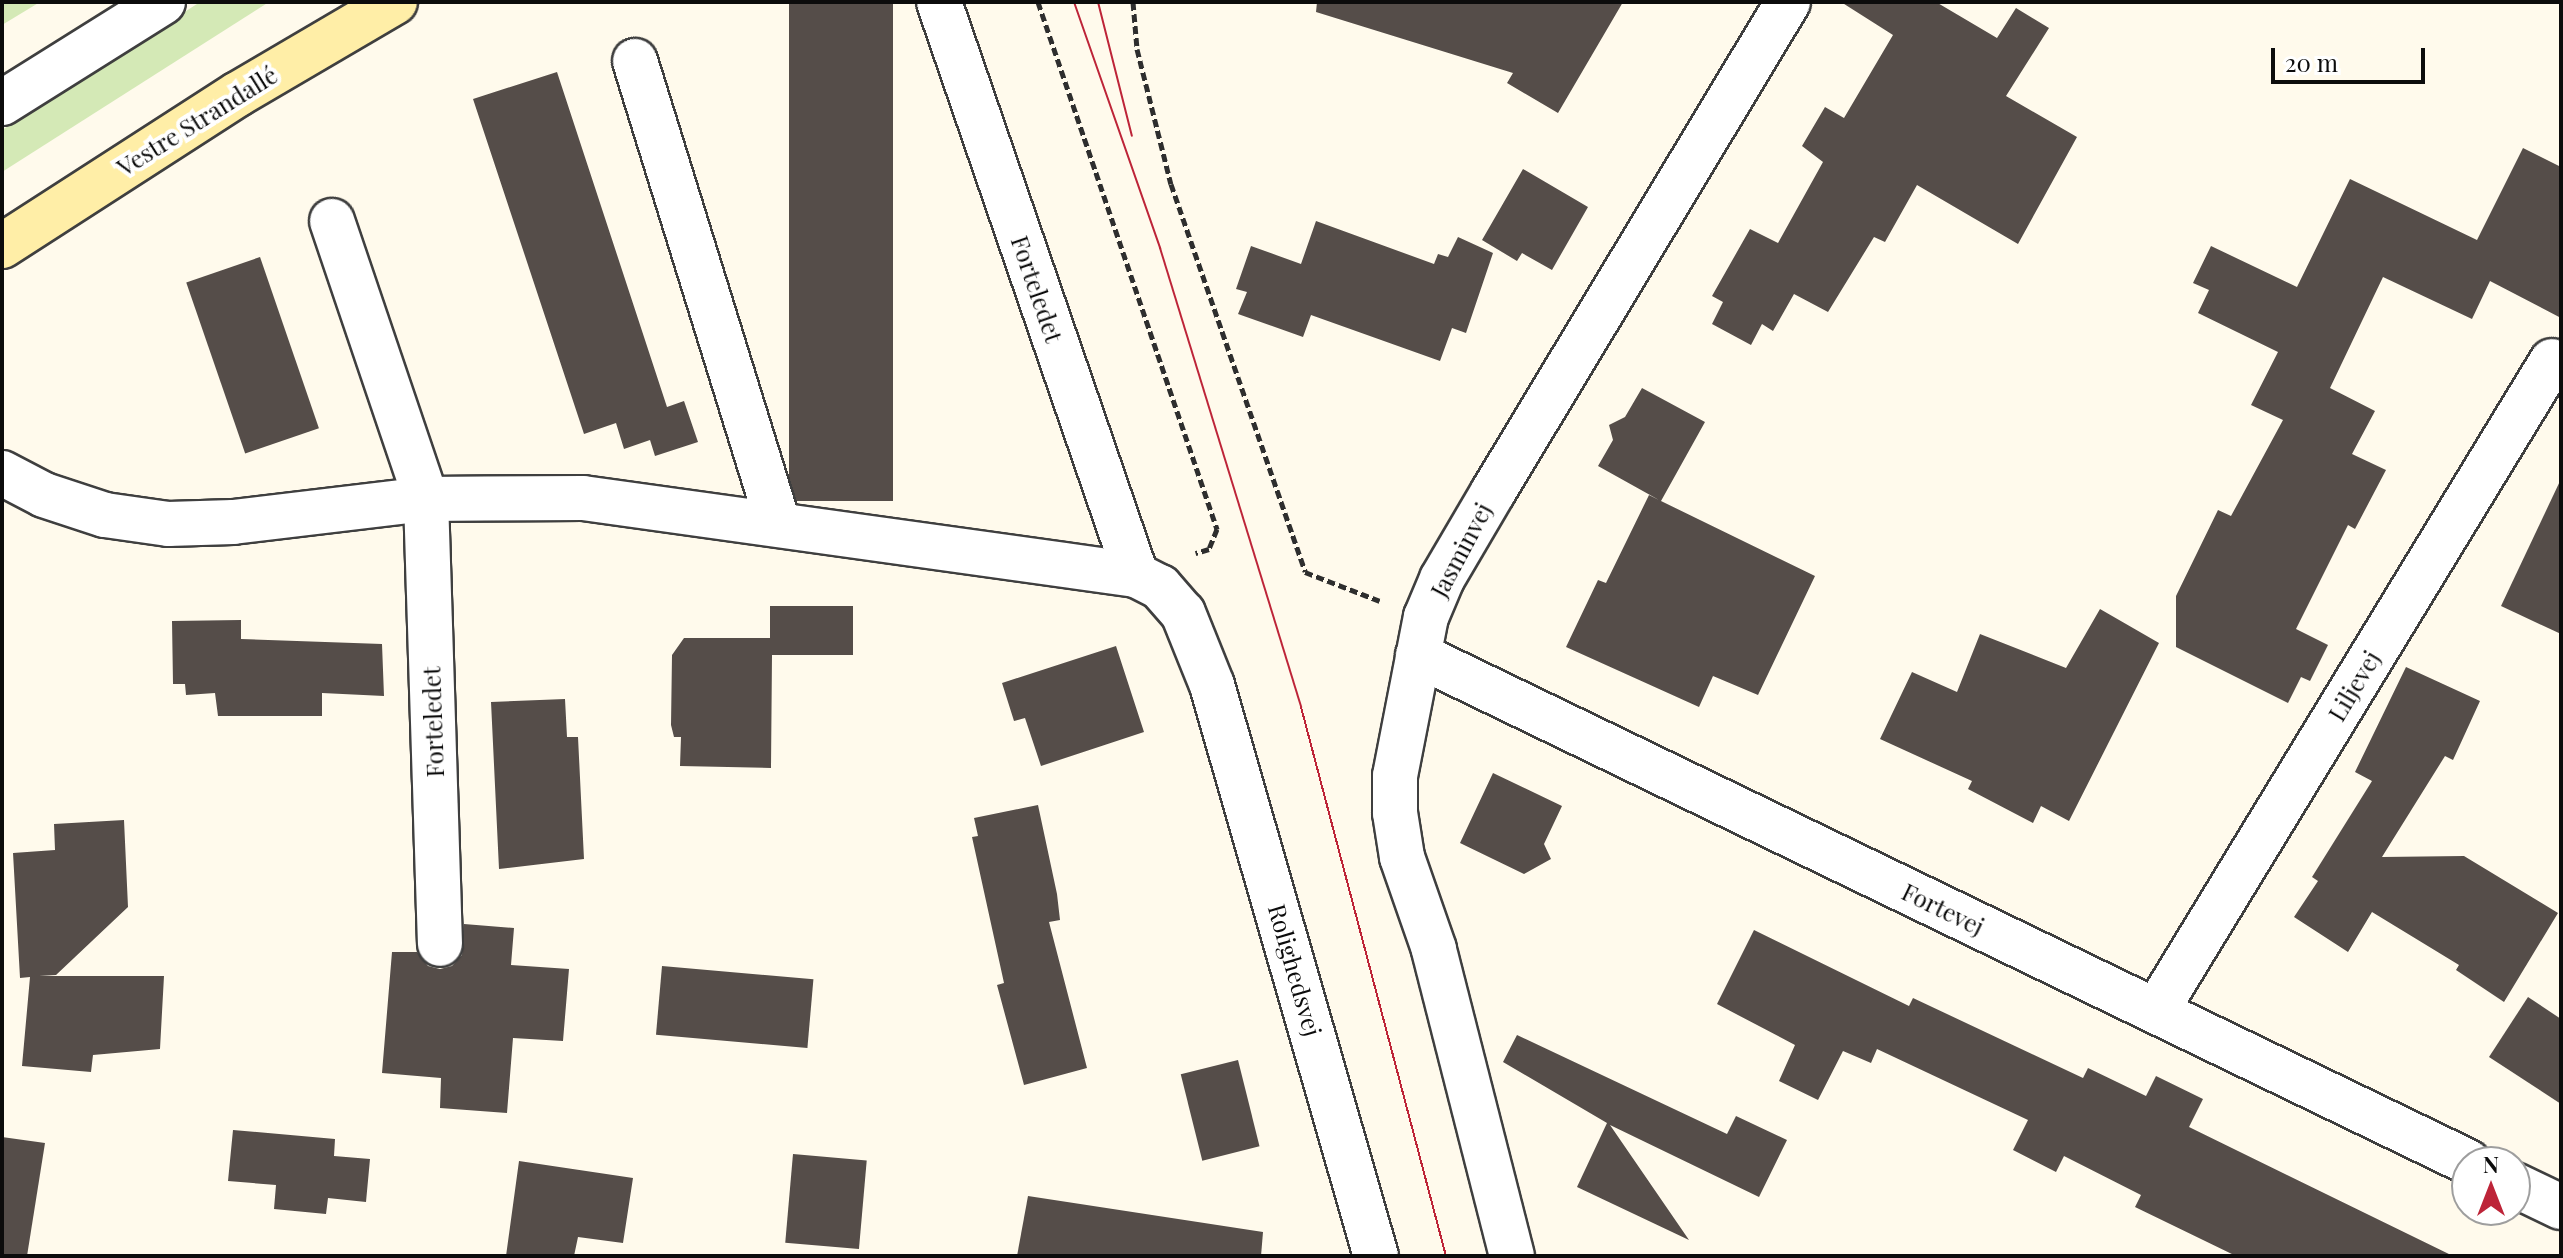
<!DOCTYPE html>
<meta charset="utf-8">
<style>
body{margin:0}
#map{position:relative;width:2563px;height:1258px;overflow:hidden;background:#fffaec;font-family:"Playfair Display",serif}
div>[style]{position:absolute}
.green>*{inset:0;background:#d4e9b6}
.building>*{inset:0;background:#554d49;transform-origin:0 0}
.path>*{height:5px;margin-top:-2.5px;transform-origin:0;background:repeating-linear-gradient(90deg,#2e2e2e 0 8px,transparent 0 12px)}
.roads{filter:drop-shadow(2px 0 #3f3f3f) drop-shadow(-2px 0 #3f3f3f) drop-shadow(0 2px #3f3f3f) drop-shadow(0 -2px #3f3f3f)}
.street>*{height:44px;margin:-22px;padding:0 22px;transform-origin:22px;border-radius:22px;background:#fff}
.secondary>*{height:44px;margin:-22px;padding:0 22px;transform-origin:22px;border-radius:22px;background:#ffeea7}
.tram>*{height:2px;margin:-1px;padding:0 1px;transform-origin:1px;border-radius:1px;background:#bd2438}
span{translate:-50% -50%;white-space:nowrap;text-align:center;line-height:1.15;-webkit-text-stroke:8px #fff;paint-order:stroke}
.street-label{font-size:24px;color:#0c0c0c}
.frame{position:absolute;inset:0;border:4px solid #0c0c0c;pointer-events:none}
.north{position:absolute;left:2451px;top:1146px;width:80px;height:80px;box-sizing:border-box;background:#fff;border:2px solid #9e9e9e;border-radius:50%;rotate:0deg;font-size:22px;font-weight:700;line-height:32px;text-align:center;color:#0c0c0c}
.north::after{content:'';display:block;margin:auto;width:28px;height:36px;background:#bd2438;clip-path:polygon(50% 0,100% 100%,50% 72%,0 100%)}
.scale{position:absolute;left:2271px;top:48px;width:154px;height:36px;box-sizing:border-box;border:4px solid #0c0c0c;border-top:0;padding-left:10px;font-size:24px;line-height:28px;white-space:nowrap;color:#0c0c0c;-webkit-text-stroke:6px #fff;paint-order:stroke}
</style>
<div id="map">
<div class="green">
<div style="clip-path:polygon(2px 2px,40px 2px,2px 25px)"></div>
<div style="clip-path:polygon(200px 2px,269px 2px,2px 172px,2px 130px)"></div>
</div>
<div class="building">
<div style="left:789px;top:2px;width:104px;height:499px"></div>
<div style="clip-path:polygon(1317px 2px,1623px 2px,1558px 113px,1507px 83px,1513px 73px,1316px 12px)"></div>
<div style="clip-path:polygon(1841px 2px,1936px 2px,1997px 38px,2016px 8px,2049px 28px,2006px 96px,2077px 137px,2018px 244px,1917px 185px,1885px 242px,1874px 237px,1828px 312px,1794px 294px,1773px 331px,1762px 324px,1751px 345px,1712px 324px,1723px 302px,1712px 296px,1750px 229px,1778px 243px,1823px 162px,1802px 146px,1825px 107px,1844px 118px,1893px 35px)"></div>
<div style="clip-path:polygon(557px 72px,667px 407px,684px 401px,698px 442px,655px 456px,650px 440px,624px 449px,616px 423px,584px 434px,473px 99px)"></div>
<div style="clip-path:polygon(2523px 148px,2561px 167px,2561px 318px,2490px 281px,2472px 319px,2383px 277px,2330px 388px,2375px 411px,2352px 454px,2386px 470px,2355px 529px,2348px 525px,2296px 629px,2328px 645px,2310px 681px,2301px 677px,2288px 703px,2176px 647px,2176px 596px,2218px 510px,2231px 516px,2283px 420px,2251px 405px,2278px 352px,2198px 313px,2209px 290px,2193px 283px,2211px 246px,2297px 287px,2350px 179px,2477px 240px)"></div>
<div style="clip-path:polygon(1523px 169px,1588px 207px,1552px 270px,1522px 253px,1517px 261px,1482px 240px)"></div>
<div style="clip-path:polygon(1316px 221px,1434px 264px,1438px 254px,1448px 257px,1458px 237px,1493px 253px,1466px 333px,1452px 328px,1440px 361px,1311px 315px,1303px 337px,1238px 314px,1247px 292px,1236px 289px,1251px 246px,1301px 264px)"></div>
<div style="left:260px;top:257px;width:181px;height:78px;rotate:71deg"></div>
<div style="clip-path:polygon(1642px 388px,1705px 422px,1661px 501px,1815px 576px,1758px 695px,1713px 676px,1699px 707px,1566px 647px,1598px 580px,1606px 583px,1649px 495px,1659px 500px,1598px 466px,1613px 440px,1609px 425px,1625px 417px)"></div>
<div style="clip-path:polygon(2561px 479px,2561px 634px,2501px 606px)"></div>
<div style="clip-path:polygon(770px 606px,853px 606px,853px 655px,772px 655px,771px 768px,680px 766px,681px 737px,674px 737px,671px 725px,672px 655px,684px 638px,770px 638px)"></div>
<div style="clip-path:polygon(2100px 609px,2159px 643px,2069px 821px,2041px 806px,2033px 823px,1968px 789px,1972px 781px,1880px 739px,1912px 672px,1957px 692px,1980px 634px,2066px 668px)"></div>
<div style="clip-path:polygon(241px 620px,241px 639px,382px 644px,384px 696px,322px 693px,322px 716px,218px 716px,215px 693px,186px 695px,185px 684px,173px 684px,172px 621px)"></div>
<div style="clip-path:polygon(1116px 646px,1144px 732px,1041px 766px,1025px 718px,1014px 721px,1002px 683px)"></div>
<div style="clip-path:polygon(2406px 667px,2480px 701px,2453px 760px,2445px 756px,2382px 857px,2464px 856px,2558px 913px,2504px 1002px,2456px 970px,2459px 965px,2372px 912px,2348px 952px,2294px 917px,2318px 881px,2312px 877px,2372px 781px,2355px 772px)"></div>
<div style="clip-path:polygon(565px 699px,567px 737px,578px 737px,584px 859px,499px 869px,491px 702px)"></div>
<div style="clip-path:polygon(1493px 773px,1562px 806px,1544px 844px,1551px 859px,1524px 874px,1460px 843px)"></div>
<div style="clip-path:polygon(1038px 805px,1057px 894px,1060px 920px,1049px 922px,1087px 1068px,1024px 1085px,997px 985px,1004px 983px,972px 837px,978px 836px,974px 818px)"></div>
<div style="clip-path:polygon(124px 820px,128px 907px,56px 975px,39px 976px,164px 976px,160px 1049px,93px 1055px,91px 1072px,22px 1066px,30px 977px,20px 978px,13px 853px,55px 850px,54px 824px)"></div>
<div style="clip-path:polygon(464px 924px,514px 928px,511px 965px,569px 969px,563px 1041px,513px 1038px,507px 1113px,440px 1108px,441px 1078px,382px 1073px,392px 952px,417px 952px,428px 966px,440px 969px,452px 966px,462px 955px)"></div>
<div style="clip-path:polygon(1754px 930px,1909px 1006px,1913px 998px,2083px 1078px,2088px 1068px,2146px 1096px,2156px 1076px,2203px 1099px,2189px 1127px,2453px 1256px,2236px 1256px,2135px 1207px,2141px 1195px,2064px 1156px,2056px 1172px,2013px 1150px,2028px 1120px,1877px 1049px,1871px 1063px,1843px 1051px,1818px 1100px,1779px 1081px,1795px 1045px,1717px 1004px)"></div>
<div style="left:662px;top:966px;width:152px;height:69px;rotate:5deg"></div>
<div style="clip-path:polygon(2528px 997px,2561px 1019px,2561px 1104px,2489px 1057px)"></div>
<div style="clip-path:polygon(1517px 1035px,1727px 1134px,1736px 1116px,1787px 1140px,1759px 1197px,1610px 1125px,1689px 1240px,1577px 1187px,1607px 1123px,1503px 1062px)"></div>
<div style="left:1238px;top:1060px;width:89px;height:59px;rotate:76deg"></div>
<div style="clip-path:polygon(233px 1130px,335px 1139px,334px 1156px,370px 1159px,366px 1202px,328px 1198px,326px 1214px,274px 1209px,276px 1185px,228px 1181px)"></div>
<div style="clip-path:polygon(2px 1137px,45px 1143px,27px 1256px,2px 1256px)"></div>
<div style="left:793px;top:1154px;width:74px;height:89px;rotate:5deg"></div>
<div style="clip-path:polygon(519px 1161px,633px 1178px,623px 1243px,578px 1237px,574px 1256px,506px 1256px)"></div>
<div style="clip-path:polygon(1028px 1196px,1263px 1232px,1261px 1256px,1017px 1256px)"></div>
</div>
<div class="path">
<div style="left:1038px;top:2px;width:557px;rotate:71.24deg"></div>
<div style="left:1217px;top:529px;width:22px;rotate:112deg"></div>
<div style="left:1209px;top:549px;width:14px;rotate:163deg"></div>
<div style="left:1133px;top:2px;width:47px;rotate:85.1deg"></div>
<div style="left:1137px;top:49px;width:139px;rotate:75.9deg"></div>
<div style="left:1171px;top:184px;width:410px;rotate:70.9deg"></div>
<div style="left:1305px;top:572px;width:80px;rotate:21.1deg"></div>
</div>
<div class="roads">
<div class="street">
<div style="left:939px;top:2px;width:606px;rotate:71.03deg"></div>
<div style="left:635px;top:61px;width:484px;rotate:72.8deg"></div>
<div style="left:2px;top:103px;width:190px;rotate:-32.1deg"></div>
<div style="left:332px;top:221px;width:293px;rotate:71.3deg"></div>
<div style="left:426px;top:499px;width:445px;rotate:88.2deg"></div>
<div style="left:2px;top:473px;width:47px;rotate:27.6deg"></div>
<div style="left:44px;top:495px;width:64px;rotate:18.2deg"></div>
<div style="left:105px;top:515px;width:64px;rotate:8.1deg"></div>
<div style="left:168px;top:524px;width:65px;rotate:-1.8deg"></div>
<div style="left:233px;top:522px;width:194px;rotate:-6.8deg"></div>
<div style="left:426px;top:499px;width:157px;rotate:-0.4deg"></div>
<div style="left:583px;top:498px;width:558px;rotate:7.93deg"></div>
<div style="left:1136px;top:575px;width:27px;rotate:27deg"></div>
<div style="left:1160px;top:587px;width:35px;rotate:49deg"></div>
<div style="left:1183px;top:613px;width:78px;rotate:68.1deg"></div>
<div style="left:1212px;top:685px;width:594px;rotate:73.98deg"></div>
<div style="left:1418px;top:655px;width:1166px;rotate:25.77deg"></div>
<div style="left:2156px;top:1011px;width:761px;rotate:-58.65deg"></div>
<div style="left:2515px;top:1185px;width:51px;rotate:25.6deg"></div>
<div style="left:1512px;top:1256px;width:317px;rotate:-104.3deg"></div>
<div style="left:1434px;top:949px;width:97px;rotate:-109.2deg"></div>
<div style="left:1402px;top:857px;width:45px;rotate:-99deg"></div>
<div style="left:1395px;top:813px;width:37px;rotate:-90deg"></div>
<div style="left:1395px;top:776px;width:162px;rotate:-79deg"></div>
<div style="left:1426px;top:617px;width:41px;rotate:-67.2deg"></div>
<div style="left:1442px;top:579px;width:101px;rotate:-59.6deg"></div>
<div style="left:1493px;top:492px;width:572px;rotate:-58.95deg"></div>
</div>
<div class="secondary">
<div style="left:2px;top:246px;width:281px;rotate:-32.8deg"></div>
<div style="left:238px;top:94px;width:182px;rotate:-30.4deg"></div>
</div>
</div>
<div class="tram">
<div style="left:1074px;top:2px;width:261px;rotate:70.7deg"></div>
<div style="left:1160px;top:248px;width:480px;rotate:72.9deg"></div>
<div style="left:1301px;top:707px;width:568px;rotate:75.21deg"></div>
<div style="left:1098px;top:2px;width:138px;rotate:75.8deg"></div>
</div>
<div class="street-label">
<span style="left:197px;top:121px;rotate:-32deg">Vestre Strandallé</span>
<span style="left:1037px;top:289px;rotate:71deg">Forteledet</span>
<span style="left:1461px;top:550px;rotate:-62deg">Jasminvej</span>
<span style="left:2354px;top:686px;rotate:-59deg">Liljevej</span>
<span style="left:433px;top:722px;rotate:-92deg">Forteledet</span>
<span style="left:1943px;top:909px;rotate:26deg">Fortevej</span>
<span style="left:1295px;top:970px;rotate:74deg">Rolighedsvej</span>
</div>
<div class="frame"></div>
<div class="north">N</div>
<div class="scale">20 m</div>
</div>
